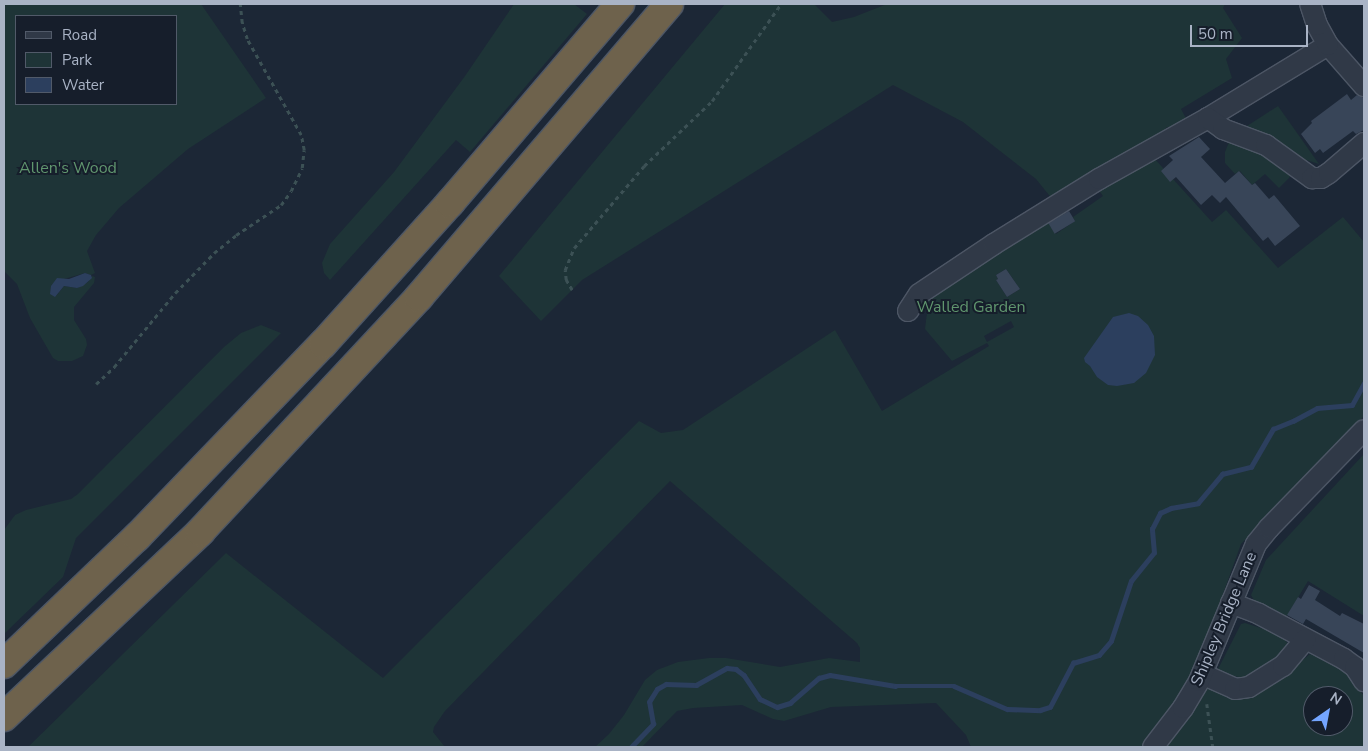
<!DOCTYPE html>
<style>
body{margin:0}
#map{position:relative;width:1368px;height:751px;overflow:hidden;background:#1c2736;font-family:"Nunito Sans",sans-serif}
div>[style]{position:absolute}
.green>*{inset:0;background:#1e3437}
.water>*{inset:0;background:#2c3f5e}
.stream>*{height:4.5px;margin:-2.25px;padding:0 2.25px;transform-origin:2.25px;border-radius:2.25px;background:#2c3f5e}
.building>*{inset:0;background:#384558;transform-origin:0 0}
.path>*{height:2.5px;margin-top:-1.25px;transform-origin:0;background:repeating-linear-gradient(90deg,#3c5155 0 4px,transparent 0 8px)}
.roads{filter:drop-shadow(1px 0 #4d5665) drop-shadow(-1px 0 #4d5665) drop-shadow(0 1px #4d5665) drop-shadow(0 -1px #4d5665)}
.minor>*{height:20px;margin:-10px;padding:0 10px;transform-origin:10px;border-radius:10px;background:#303947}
.highway>*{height:28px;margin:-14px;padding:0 14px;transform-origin:14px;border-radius:14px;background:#6e624c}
span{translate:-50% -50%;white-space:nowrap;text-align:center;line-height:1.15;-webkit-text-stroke:4px #161e2b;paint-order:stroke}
.park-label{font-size:16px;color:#60966e}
.street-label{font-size:16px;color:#a9b3c5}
.frame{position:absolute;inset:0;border:5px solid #a9b3c5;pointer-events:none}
.legend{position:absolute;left:15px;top:15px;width:162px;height:90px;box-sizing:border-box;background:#161e2b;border:1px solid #515a69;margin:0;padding:6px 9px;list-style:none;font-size:15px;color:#a9b3c5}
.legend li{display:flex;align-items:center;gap:10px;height:25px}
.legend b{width:25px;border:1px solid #515a69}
.north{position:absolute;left:1303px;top:686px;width:50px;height:50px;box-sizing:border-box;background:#161e2b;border:1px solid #515a69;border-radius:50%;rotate:33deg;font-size:14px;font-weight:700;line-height:20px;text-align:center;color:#a9b3c5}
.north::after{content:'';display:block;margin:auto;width:18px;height:22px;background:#74a5ff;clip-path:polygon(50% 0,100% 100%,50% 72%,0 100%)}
.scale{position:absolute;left:1190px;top:25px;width:118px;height:22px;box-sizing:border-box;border:2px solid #a9b3c5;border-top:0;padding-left:6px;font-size:15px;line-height:18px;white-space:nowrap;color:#a9b3c5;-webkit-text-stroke:4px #161e2b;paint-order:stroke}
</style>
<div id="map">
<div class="green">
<div style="clip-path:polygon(evenodd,4px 4px,201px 4px,266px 98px,188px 149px,119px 208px,96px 235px,87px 251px,95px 273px,91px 275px,85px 273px,64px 279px,56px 296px,64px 286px,77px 288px,88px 282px,92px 276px,95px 277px,94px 283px,74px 307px,74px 320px,86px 339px,87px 345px,83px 356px,72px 361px,58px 361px,53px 358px,30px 318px,17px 284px,4px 271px,4px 4px,16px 16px,176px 16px,176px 104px,16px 104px,16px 16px)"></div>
<div style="clip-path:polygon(514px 4px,574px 4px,587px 14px,470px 152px,456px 140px,330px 280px,324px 273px,322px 263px,330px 244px,394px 172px,465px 76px)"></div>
<div style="clip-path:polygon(725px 4px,814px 4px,832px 22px,854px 17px,887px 4px,1225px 4px,1223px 8px,1242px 38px,1226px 59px,1232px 78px,1181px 109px,1188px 122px,1171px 128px,1167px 127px,1165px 129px,1167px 135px,1053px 200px,1036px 179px,963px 122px,893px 85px,582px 280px,541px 321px,499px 276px)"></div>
<div style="clip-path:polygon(1278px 106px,1319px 164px,1303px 159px,1247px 126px)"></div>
<div style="clip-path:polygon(1242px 139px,1292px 173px,1289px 178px,1279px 188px,1265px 174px,1252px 185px,1240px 171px,1235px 174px,1225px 163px,1225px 152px,1229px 142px)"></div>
<div style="clip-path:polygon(evenodd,1153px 157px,1212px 222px,1226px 210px,1278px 268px,1343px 217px,1364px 242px,1364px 416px,1241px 544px,1200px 658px,1242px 697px,1251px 696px,1276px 682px,1310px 654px,1347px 670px,1357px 687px,1364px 696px,1364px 747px,971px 747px,966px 735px,936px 703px,831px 707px,784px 721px,773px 719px,742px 705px,693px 708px,677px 711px,642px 747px,595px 747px,609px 734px,624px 715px,645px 680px,657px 670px,678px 662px,709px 658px,726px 658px,780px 667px,829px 658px,860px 662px,860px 648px,857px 643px,670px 481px,445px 711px,434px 727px,433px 732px,445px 747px,28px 747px,226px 553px,383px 678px,639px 421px,661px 433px,683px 430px,835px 330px,882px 411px,989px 346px,987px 343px,952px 361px,925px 329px,929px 296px,1047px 221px,1056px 234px,1075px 221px,1073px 217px,1103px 196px,1098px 189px,1153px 157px,1006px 269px,1020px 289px,1007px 297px,996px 280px,998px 279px,996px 275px,1006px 269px,1153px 157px,1011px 321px,1014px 327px,987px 342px,984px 336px,1011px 321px,1153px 157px,1313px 696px,1343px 696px,1343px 726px,1313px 726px,1313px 696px)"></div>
<div style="clip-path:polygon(261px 325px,281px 333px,76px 538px,63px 577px,4px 634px,4px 530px,15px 515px,26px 510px,71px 499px,78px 494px,224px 347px,241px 333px)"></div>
<div style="clip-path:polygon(1364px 454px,1364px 616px,1308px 581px,1285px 619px,1255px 602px,1251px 595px,1266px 560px)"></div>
<div style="clip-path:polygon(1245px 623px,1267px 630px,1284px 639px,1290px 646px,1288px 651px,1245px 678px,1233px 676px,1218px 669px,1241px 624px)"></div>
</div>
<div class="water">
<div style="clip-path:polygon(85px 273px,91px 275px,92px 278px,83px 286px,77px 288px,64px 286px,55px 297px,50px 294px,51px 286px,57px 278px,69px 279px)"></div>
<div style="clip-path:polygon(1129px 313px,1138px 316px,1148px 325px,1154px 336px,1155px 355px,1146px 373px,1134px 383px,1117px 386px,1108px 385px,1097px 377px,1090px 366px,1085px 362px,1084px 358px,1113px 317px)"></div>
</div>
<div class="stream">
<div style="left:631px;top:747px;width:32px;rotate:-46deg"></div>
<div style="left:653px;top:724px;width:22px;rotate:-100deg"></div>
<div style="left:649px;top:702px;width:15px;rotate:-58deg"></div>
<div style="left:657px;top:689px;width:10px;rotate:-29deg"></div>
<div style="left:666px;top:684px;width:30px;rotate:2deg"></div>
<div style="left:696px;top:685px;width:35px;rotate:-29deg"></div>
<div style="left:727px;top:668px;width:9px;rotate:6deg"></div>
<div style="left:736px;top:669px;width:10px;rotate:37deg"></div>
<div style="left:744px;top:675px;width:29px;rotate:56deg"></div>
<div style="left:760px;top:699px;width:19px;rotate:25deg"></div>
<div style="left:777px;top:707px;width:14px;rotate:-17deg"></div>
<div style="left:790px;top:703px;width:38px;rotate:-41deg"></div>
<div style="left:819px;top:678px;width:11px;rotate:-15deg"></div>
<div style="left:830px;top:675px;width:66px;rotate:9.6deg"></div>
<div style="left:895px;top:686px;width:59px"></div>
<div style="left:954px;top:686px;width:58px;rotate:23.5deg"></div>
<div style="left:1007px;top:709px;width:33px;rotate:2deg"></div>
<div style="left:1040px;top:710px;width:10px;rotate:-17deg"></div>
<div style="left:1050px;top:707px;width:50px;rotate:-62.4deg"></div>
<div style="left:1073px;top:663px;width:27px;rotate:-17deg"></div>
<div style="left:1099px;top:655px;width:18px;rotate:-49deg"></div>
<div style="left:1111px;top:641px;width:63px;rotate:-71.6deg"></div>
<div style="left:1131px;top:581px;width:36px;rotate:-51deg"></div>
<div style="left:1154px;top:553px;width:24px;rotate:-95deg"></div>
<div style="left:1152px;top:529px;width:18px;rotate:-63deg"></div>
<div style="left:1160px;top:513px;width:12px;rotate:-24deg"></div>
<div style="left:1171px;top:508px;width:27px;rotate:-10deg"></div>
<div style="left:1198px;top:503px;width:38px;rotate:-50deg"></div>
<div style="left:1222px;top:474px;width:30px;rotate:-14deg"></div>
<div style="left:1251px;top:467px;width:44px;rotate:-59.9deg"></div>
<div style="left:1273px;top:429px;width:22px;rotate:-22deg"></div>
<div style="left:1293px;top:421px;width:27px;rotate:-28deg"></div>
<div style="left:1317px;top:408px;width:35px;rotate:-5deg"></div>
<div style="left:1352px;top:405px;width:25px;rotate:-61deg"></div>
</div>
<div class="building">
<div style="clip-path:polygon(1347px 94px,1351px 100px,1357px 95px,1364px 98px,1364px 130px,1356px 134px,1353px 131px,1323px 153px,1320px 149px,1315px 153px,1301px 134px,1312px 123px,1311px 121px)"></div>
<div style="clip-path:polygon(1199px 137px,1210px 149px,1201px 157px,1225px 183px,1239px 171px,1252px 185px,1255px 183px,1269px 199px,1274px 195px,1300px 226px,1275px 246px,1268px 237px,1263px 241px,1226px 197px,1220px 203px,1212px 195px,1201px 205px,1176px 177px,1170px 182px,1161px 171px,1173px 160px,1169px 156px)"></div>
<div style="left:1069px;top:211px;width:12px;height:24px;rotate:59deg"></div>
<div style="clip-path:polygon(1006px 269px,1020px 289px,1007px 297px,996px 280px,998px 279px,996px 275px)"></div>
<div style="clip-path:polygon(1309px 585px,1320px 591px,1315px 600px,1340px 616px,1342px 613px,1364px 624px,1364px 653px,1306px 619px,1303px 624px,1287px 615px,1298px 597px,1301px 599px)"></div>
</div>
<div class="path">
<div style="left:572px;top:290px;width:12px;rotate:-121deg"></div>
<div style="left:566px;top:280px;width:10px;rotate:-96deg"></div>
<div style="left:565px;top:270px;width:24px;rotate:-68deg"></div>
<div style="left:574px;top:248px;width:108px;rotate:-49.5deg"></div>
<div style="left:644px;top:166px;width:94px;rotate:-43.7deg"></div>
<div style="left:712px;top:101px;width:119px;rotate:-54.6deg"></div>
<div style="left:96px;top:384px;width:25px;rotate:-43deg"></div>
<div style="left:114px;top:367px;width:96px;rotate:-50.5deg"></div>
<div style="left:175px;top:293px;width:56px;rotate:-45.7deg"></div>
<div style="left:214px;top:253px;width:28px;rotate:-39deg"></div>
<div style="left:236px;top:235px;width:54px;rotate:-33.7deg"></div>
<div style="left:281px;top:205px;width:17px;rotate:-54deg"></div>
<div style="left:291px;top:191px;width:25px;rotate:-64deg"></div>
<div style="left:302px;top:168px;width:18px;rotate:-84deg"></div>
<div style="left:304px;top:150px;width:15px;rotate:-101deg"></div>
<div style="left:301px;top:135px;width:110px;rotate:-119.4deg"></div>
<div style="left:247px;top:39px;width:17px;rotate:-107deg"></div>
<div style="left:242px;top:23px;width:19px;rotate:-96deg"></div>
<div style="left:1207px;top:704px;width:43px;rotate:82.1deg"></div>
</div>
<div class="roads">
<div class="minor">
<div style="left:1328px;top:45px;width:55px;rotate:48.7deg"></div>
<div style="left:1208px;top:118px;width:140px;rotate:-31.3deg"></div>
<div style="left:1328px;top:45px;width:23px;rotate:-119deg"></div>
<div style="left:1317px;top:25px;width:22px;rotate:-108deg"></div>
<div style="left:908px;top:311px;width:20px;rotate:-57deg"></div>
<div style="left:919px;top:294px;width:90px;rotate:-33.7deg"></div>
<div style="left:994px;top:244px;width:123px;rotate:-31.8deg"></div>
<div style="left:1099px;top:179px;width:125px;rotate:-29.2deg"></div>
<div style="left:1208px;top:118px;width:19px;rotate:36deg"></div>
<div style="left:1223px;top:129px;width:46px;rotate:20.4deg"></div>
<div style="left:1266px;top:145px;width:57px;rotate:35.7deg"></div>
<div style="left:1312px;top:178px;width:9px"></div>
<div style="left:1321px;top:178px;width:9px;rotate:-32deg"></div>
<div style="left:1329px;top:173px;width:46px;rotate:-40.6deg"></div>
<div style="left:1231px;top:603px;width:30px;rotate:21deg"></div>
<div style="left:1259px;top:614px;width:96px;rotate:27.9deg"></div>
<div style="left:1344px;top:659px;width:14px;rotate:36deg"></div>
<div style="left:1355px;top:667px;width:17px;rotate:57deg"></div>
<div style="left:1202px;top:674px;width:36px;rotate:24deg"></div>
<div style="left:1235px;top:689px;width:14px;rotate:-8deg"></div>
<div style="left:1249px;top:687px;width:40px;rotate:-32deg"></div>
<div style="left:1283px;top:666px;width:35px;rotate:-50deg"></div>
<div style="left:1153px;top:747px;width:49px;rotate:-52.4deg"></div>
<div style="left:1183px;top:708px;width:31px;rotate:-59deg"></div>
<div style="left:1199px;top:681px;width:148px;rotate:-67.4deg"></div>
<div style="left:1256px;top:544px;width:21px;rotate:-51deg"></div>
<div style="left:1269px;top:528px;width:136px;rotate:-45.9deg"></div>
</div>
<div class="highway">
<div style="left:4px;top:664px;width:184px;rotate:-43.7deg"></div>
<div style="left:137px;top:537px;width:268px;rotate:-46.1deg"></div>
<div style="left:323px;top:344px;width:190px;rotate:-48deg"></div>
<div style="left:450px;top:203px;width:262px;rotate:-49.5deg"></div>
<div style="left:4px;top:717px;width:270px;rotate:-43.3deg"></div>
<div style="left:200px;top:532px;width:321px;rotate:-47deg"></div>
<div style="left:419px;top:297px;width:385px;rotate:-49.5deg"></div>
</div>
</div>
<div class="park-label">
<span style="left:68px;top:168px">Allen's Wood</span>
<span style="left:971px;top:307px">Walled Garden</span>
</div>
<div class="street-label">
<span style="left:1224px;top:619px;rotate:-67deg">Shipley Bridge Lane</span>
</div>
<div class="frame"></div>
<ul class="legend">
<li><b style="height:6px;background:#303947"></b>Road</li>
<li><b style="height:14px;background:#1e3437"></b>Park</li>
<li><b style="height:14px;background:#2c3f5e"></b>Water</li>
</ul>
<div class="north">N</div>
<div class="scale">50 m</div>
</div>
